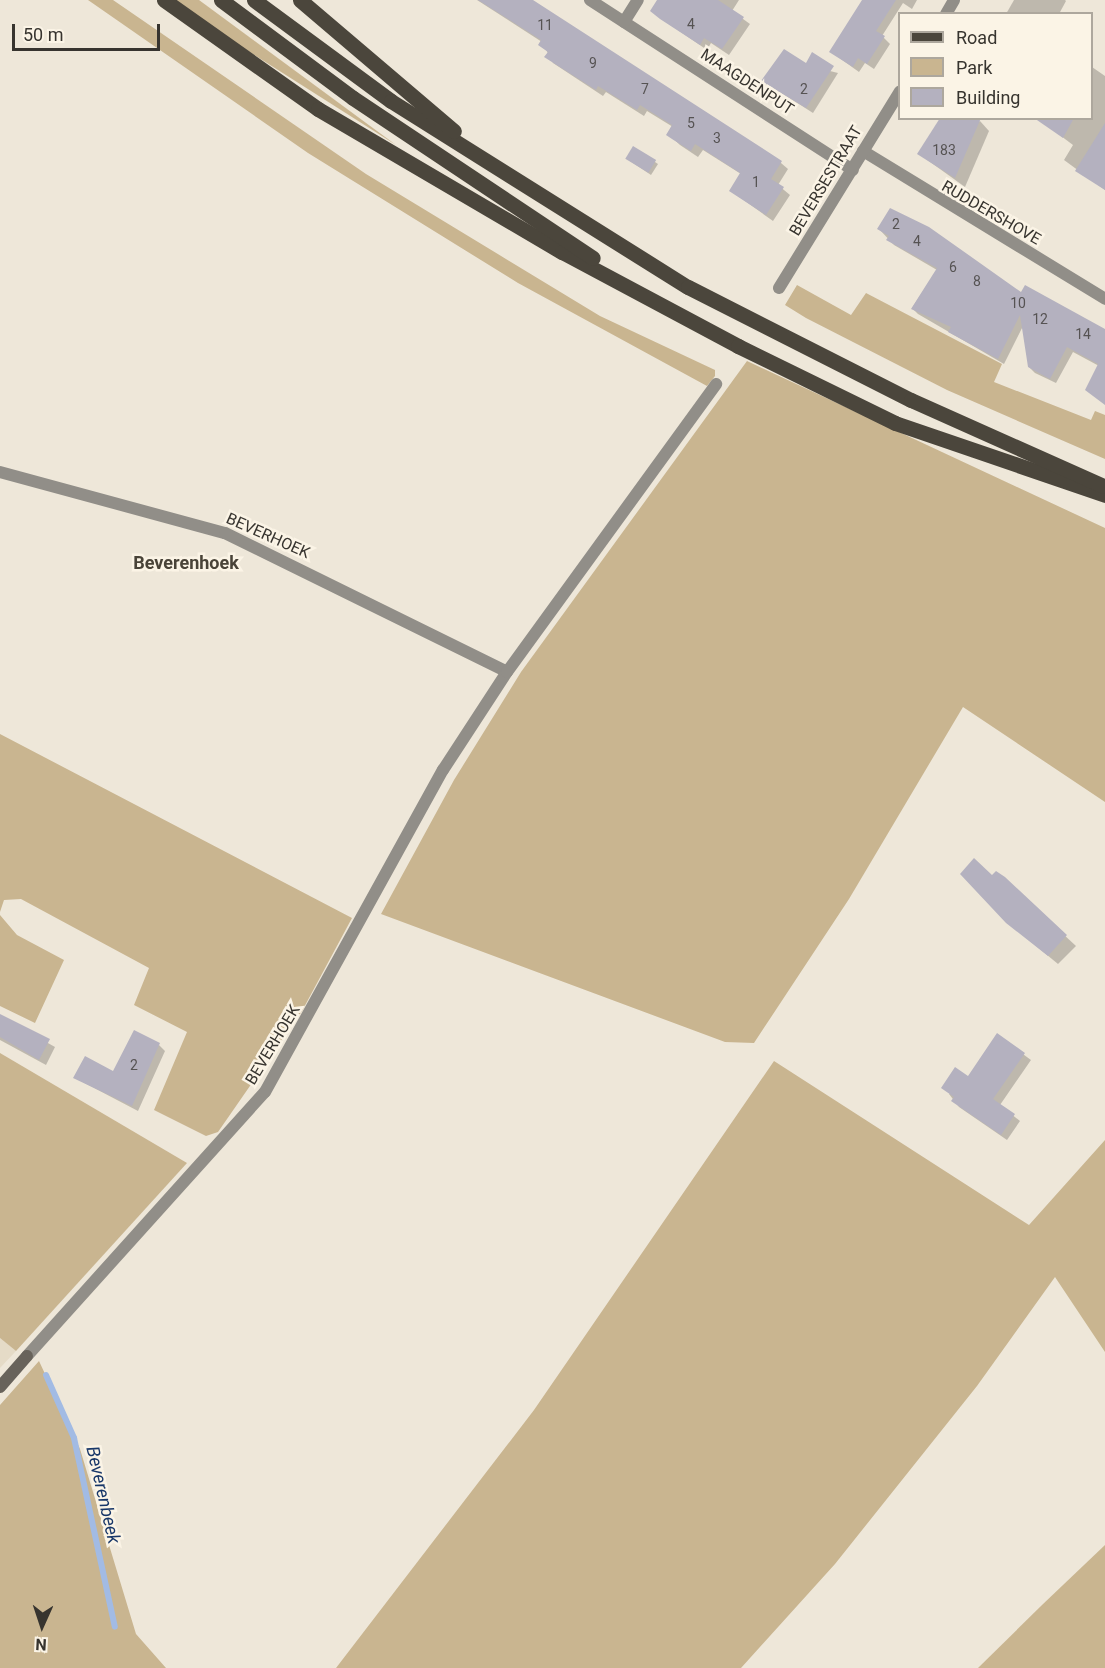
<!DOCTYPE html>
<style>
body{margin:0}
#map{position:relative;width:1105px;height:1668px;overflow:hidden;background:#eee7d9;font-family:Roboto,sans-serif}
div>[style]{position:absolute}
.built>*{inset:0;background:#e5dbc7}
.green>*{inset:0;background:#c9b590}
.shadow>*{inset:0;background:#0003}
.stream>*{height:6px;margin:-3px;padding:0 3px;transform-origin:3px;border-radius:3px;background:#a2bbe4}
.building>*{inset:0;background:#b4b1bf;transform-origin:0 0}
.street>*{height:12px;margin:-6px;padding:0 6px;transform-origin:6px;border-radius:6px;background:#918e88}
.secondary>*{height:12px;margin:-6px;padding:0 6px;transform-origin:6px;border-radius:6px;background:#68635b}
.primary>*{height:15px;margin:-7.5px;padding:0 7.5px;transform-origin:7.5px;border-radius:7.5px;background:#4b463c}
span{translate:-50% -50%;white-space:nowrap;text-align:center;line-height:1.15;-webkit-text-stroke:5px #fbf4e6;paint-order:stroke}
.number-label{font-size:14px;color:#565353}
.number-label span{-webkit-text-stroke-width:0}
.street-label{font-size:16px;color:#37342f}
.neighbourhood-label{font-size:18px;color:#494338;font-weight:700}
.water-label{font-size:18px;color:#173668;font-style:italic}
.legend{position:absolute;left:898px;top:12px;width:195px;height:108px;box-sizing:border-box;background:#fbf4e6;border:2px solid #ada79d;margin:0;padding:8px 10px;list-style:none;font-size:18px;color:#37342f}
.legend li{display:flex;align-items:center;gap:12px;height:30px}
.legend b{width:30px;border:2px solid #ada79d}
.north{position:absolute;left:12px;top:1596px;width:60px;height:60px;-webkit-text-stroke:4px #fbf4e6;paint-order:stroke;rotate:183deg;font-size:16px;font-weight:700;line-height:24px;text-align:center;color:#37342f}
.north::after{content:'';display:block;margin:auto;width:21px;height:27px;background:#37342f;clip-path:polygon(50% 0,100% 100%,50% 72%,0 100%)}
.scale{position:absolute;left:12px;top:24px;width:148px;height:27px;box-sizing:border-box;border:3px solid #37342f;border-top:0;padding-left:8px;font-size:18px;line-height:21px;white-space:nowrap;color:#37342f;-webkit-text-stroke:4px #fbf4e6;paint-order:stroke}
</style>
<div id="map">
<div class="built">
<div style="clip-path:polygon(0 1338px,16px 1351px,0 1368px)"></div>
</div>
<div class="green">
<div style="clip-path:polygon(88px 0,113px 0,366px 174px,600px 316px,715px 370px,715px 376px,707px 386px,518px 283px,308px 153px)"></div>
<div style="clip-path:polygon(176px 0,199px 0,396px 145px,218px 32px)"></div>
<div style="clip-path:polygon(797px 285px,851px 315px,866px 293px,1002px 364px,994px 382px,1091px 420px,1095px 411px,1105px 415px,1105px 459px,947px 390px,806px 318px,785px 305px)"></div>
<div style="clip-path:polygon(747px 361px,1105px 528px,1105px 802px,963px 707px,849px 899px,754px 1043px,725px 1042px,381px 914px,454px 780px,521px 672px)"></div>
<div style="clip-path:polygon(0 734px,352px 918px,302px 1011px,218px 1132px,206px 1136px,154px 1110px,187px 1032px,134px 1005px,149px 968px,21px 899px,4px 900px,0 912px)"></div>
<div style="clip-path:polygon(0 915px,17px 935px,64px 960px,35px 1023px,0 1006px)"></div>
<div style="clip-path:polygon(0 1053px,187px 1163px,16px 1351px,0 1338px)"></div>
<div style="clip-path:polygon(774px 1061px,1029px 1225px,1105px 1140px,1105px 1352px,1055px 1277px,977px 1386px,835px 1564px,741px 1668px,336px 1668px,534px 1410px)"></div>
<div style="clip-path:polygon(39px 1361px,80px 1449px,136px 1634px,166px 1668px,0 1668px,0 1405px)"></div>
<div style="clip-path:polygon(1105px 1545px,1105px 1668px,978px 1668px,1042px 1605px)"></div>
</div>
<div class="shadow">
<div style="clip-path:polygon(477px 0,529px 0,781px 163px,788px 169px,778px 185px,790px 195px,773px 221px,731px 191px,741px 174px,703px 150px,698px 157px,680px 145px,668px 134px,673px 127px,647px 111px,644px 116px,606px 92px,603px 96px,553px 63px,542px 42px)"></div>
<div style="clip-path:polygon(659px 0,739px 0,732px 11px,750px 24px,729px 55px,711px 43px,707px 50px,659px 17px)"></div>
<div style="clip-path:polygon(863px 0,917px 0,912px 9px,903px 3px,882px 36px,890px 44px,874px 69px,865px 63px,859px 72px,831px 52px)"></div>
<div style="clip-path:polygon(1014px 0,1065px 0,1066px 1px,1059px 14px,1006px 14px)"></div>
<div style="clip-path:polygon(806px 65px,838px 73px,813px 113px,763px 81px)"></div>
<div style="clip-path:polygon(1092px 67px,1105px 76px,1105px 190px,1064px 160px,1073px 145px,1049px 127px,1055px 118px,1092px 118px)"></div>
<div style="clip-path:polygon(980px 121px,989px 131px,965px 187px,919px 154px)"></div>
<div style="clip-path:polygon(634px 148px,658px 164px,651px 175px,630px 161px)"></div>
<div style="clip-path:polygon(879px 229px,1105px 331px,1105px 405px,1099px 366px,1073px 352px,1056px 383px,1035px 373px,1029px 367px,1023px 326px,1004px 364px,918px 314px,912px 308px,937px 270px,894px 245px)"></div>
<div style="clip-path:polygon(992px 877px,1004px 879px,1076px 946px,1058px 964px,1007px 922px)"></div>
<div style="clip-path:polygon(0 1016px,55px 1047px,46px 1065px,0 1040px)"></div>
<div style="clip-path:polygon(997px 1035px,1031px 1060px,1000px 1105px,1020px 1121px,1007px 1140px,959px 1107px,949px 1094px,968px 1078px)"></div>
<div style="clip-path:polygon(159px 1045px,165px 1051px,138px 1111px,75px 1078px,114px 1073px)"></div>
</div>
<div class="stream">
<div style="left:46px;top:1375px;width:69px;rotate:66deg"></div>
<div style="left:74px;top:1438px;width:193px;rotate:77.8deg"></div>
</div>
<div class="building">
<div style="clip-path:polygon(478px 0,533px 0,782px 161px,771px 179px,784px 187px,766px 215px,729px 191px,740px 173px,695px 144px,691px 151px,672px 139px,666px 135px,672px 125px,640px 105px,637px 110px,598px 86px,596px 90px,544px 57px,548px 52px,538px 45px,541px 40px)"></div>
<div style="clip-path:polygon(657px 0,718px 0,744px 17px,722px 49px,704px 38px,700px 45px,660px 19px,650px 11px)"></div>
<div style="clip-path:polygon(862px 0,896px 0,876px 31px,885px 36px,867px 64px,858px 58px,853px 67px,829px 52px)"></div>
<div style="clip-path:polygon(784px 49px,806px 63px,812px 52px,834px 66px,806px 108px,761px 81px)"></div>
<div style="clip-path:polygon(940px 118px,981px 118px,955px 178px,917px 154px)"></div>
<div style="clip-path:polygon(1034px 118px,1074px 118px,1063px 138px)"></div>
<div style="clip-path:polygon(1105px 123px,1105px 190px,1075px 171px)"></div>
<div style="left:633px;top:146px;width:27px;height:15px;rotate:31deg"></div>
<div style="clip-path:polygon(890px 208px,929px 227px,1021px 292px,1025px 285px,1105px 329px,1105px 405px,1085px 390px,1098px 364px,1067px 347px,1050px 379px,1028px 367px,1020px 315px,998px 359px,948px 332px,951px 327px,911px 309px,937px 268px,886px 240px,889px 236px,877px 229px)"></div>
<div style="clip-path:polygon(974px 858px,992px 875px,996px 871px,1005px 877px,1067px 935px,1048px 956px,1006px 923px,960px 874px)"></div>
<div style="clip-path:polygon(0 1014px,50px 1039px,39px 1060px,0 1037px)"></div>
<div style="clip-path:polygon(134px 1030px,160px 1043px,132px 1106px,73px 1078px,85px 1056px,113px 1071px)"></div>
<div style="clip-path:polygon(997px 1033px,1025px 1053px,993px 1099px,1015px 1114px,1001px 1135px,951px 1101px,954px 1097px,941px 1088px,955px 1067px,968px 1076px)"></div>
</div>
<div class="street">
<div style="left:590px;top:0;width:313px;rotate:32.9deg"></div>
<div style="left:946px;top:14px;width:16px;rotate:-60deg"></div>
<div style="left:624px;top:22px;width:26px;rotate:-58deg"></div>
<div style="left:863px;top:151px;width:284px;rotate:31.4deg"></div>
<div style="left:779px;top:288px;width:231px;rotate:-58.4deg"></div>
<div style="left:0;top:472px;width:233px;rotate:15.2deg"></div>
<div style="left:225px;top:533px;width:314px;rotate:26.2deg"></div>
<div style="left:27px;top:1356px;width:355px;rotate:-48deg"></div>
<div style="left:265px;top:1092px;width:368px;rotate:-61.1deg"></div>
<div style="left:443px;top:770px;width:117px;rotate:-56.9deg"></div>
<div style="left:507px;top:672px;width:356px;rotate:-54deg"></div>
</div>
<div class="secondary">
<div style="left:0;top:1387px;width:41px;rotate:-48.9deg"></div>
</div>
<div class="primary">
<div style="left:164px;top:0;width:189px;rotate:35.3deg"></div>
<div style="left:318px;top:109px;width:283px;rotate:30.4deg"></div>
<div style="left:562px;top:252px;width:200px;rotate:28.1deg"></div>
<div style="left:738px;top:346px;width:175px;rotate:26.1deg"></div>
<div style="left:895px;top:423px;width:222px;rotate:18.9deg"></div>
<div style="left:221px;top:0;width:164px;rotate:36.6deg"></div>
<div style="left:353px;top:98px;width:288px;rotate:33.7deg"></div>
<div style="left:254px;top:0;width:170px;rotate:36.4deg"></div>
<div style="left:391px;top:101px;width:350px;rotate:32.1deg"></div>
<div style="left:688px;top:287px;width:250px;rotate:26.9deg"></div>
<div style="left:911px;top:400px;width:210px;rotate:24.1deg"></div>
<div style="left:300px;top:0;width:202px;rotate:40.4deg"></div>
</div>
<div class="number-label">
<span style="left:691px;top:24px">4</span>
<span style="left:545px;top:25px">11</span>
<span style="left:593px;top:63px">9</span>
<span style="left:645px;top:89px">7</span>
<span style="left:804px;top:89px">2</span>
<span style="left:691px;top:123px">5</span>
<span style="left:717px;top:138px">3</span>
<span style="left:944px;top:150px">183</span>
<span style="left:756px;top:182px">1</span>
<span style="left:896px;top:224px">2</span>
<span style="left:917px;top:241px">4</span>
<span style="left:953px;top:267px">6</span>
<span style="left:977px;top:281px">8</span>
<span style="left:1018px;top:303px">10</span>
<span style="left:1040px;top:319px">12</span>
<span style="left:1083px;top:334px">14</span>
<span style="left:134px;top:1065px">2</span>
</div>
<div class="street-label">
<span style="left:747px;top:82px;rotate:33deg">MAAGDENPUT</span>
<span style="left:826px;top:181px;rotate:-59deg">BEVERSESTRAAT</span>
<span style="left:991px;top:213px;rotate:30deg">RUDDERSHOVE</span>
<span style="left:268px;top:536px;rotate:24deg">BEVERHOEK</span>
<span style="left:273px;top:1045px;rotate:-59deg">BEVERHOEK</span>
</div>
<div class="neighbourhood-label">
<span style="left:186px;top:563px">Beverenhoek</span>
</div>
<div class="water-label">
<span style="left:103px;top:1495px;rotate:77deg">Beverenbeek</span>
</div>
<ul class="legend">
<li><b style="height:8px;background:#4b463c"></b>Road</li>
<li><b style="height:16px;background:#c9b590"></b>Park</li>
<li><b style="height:16px;background:#b4b1bf"></b>Building</li>
</ul>
<div class="north">N</div>
<div class="scale">50 m</div>
</div>
